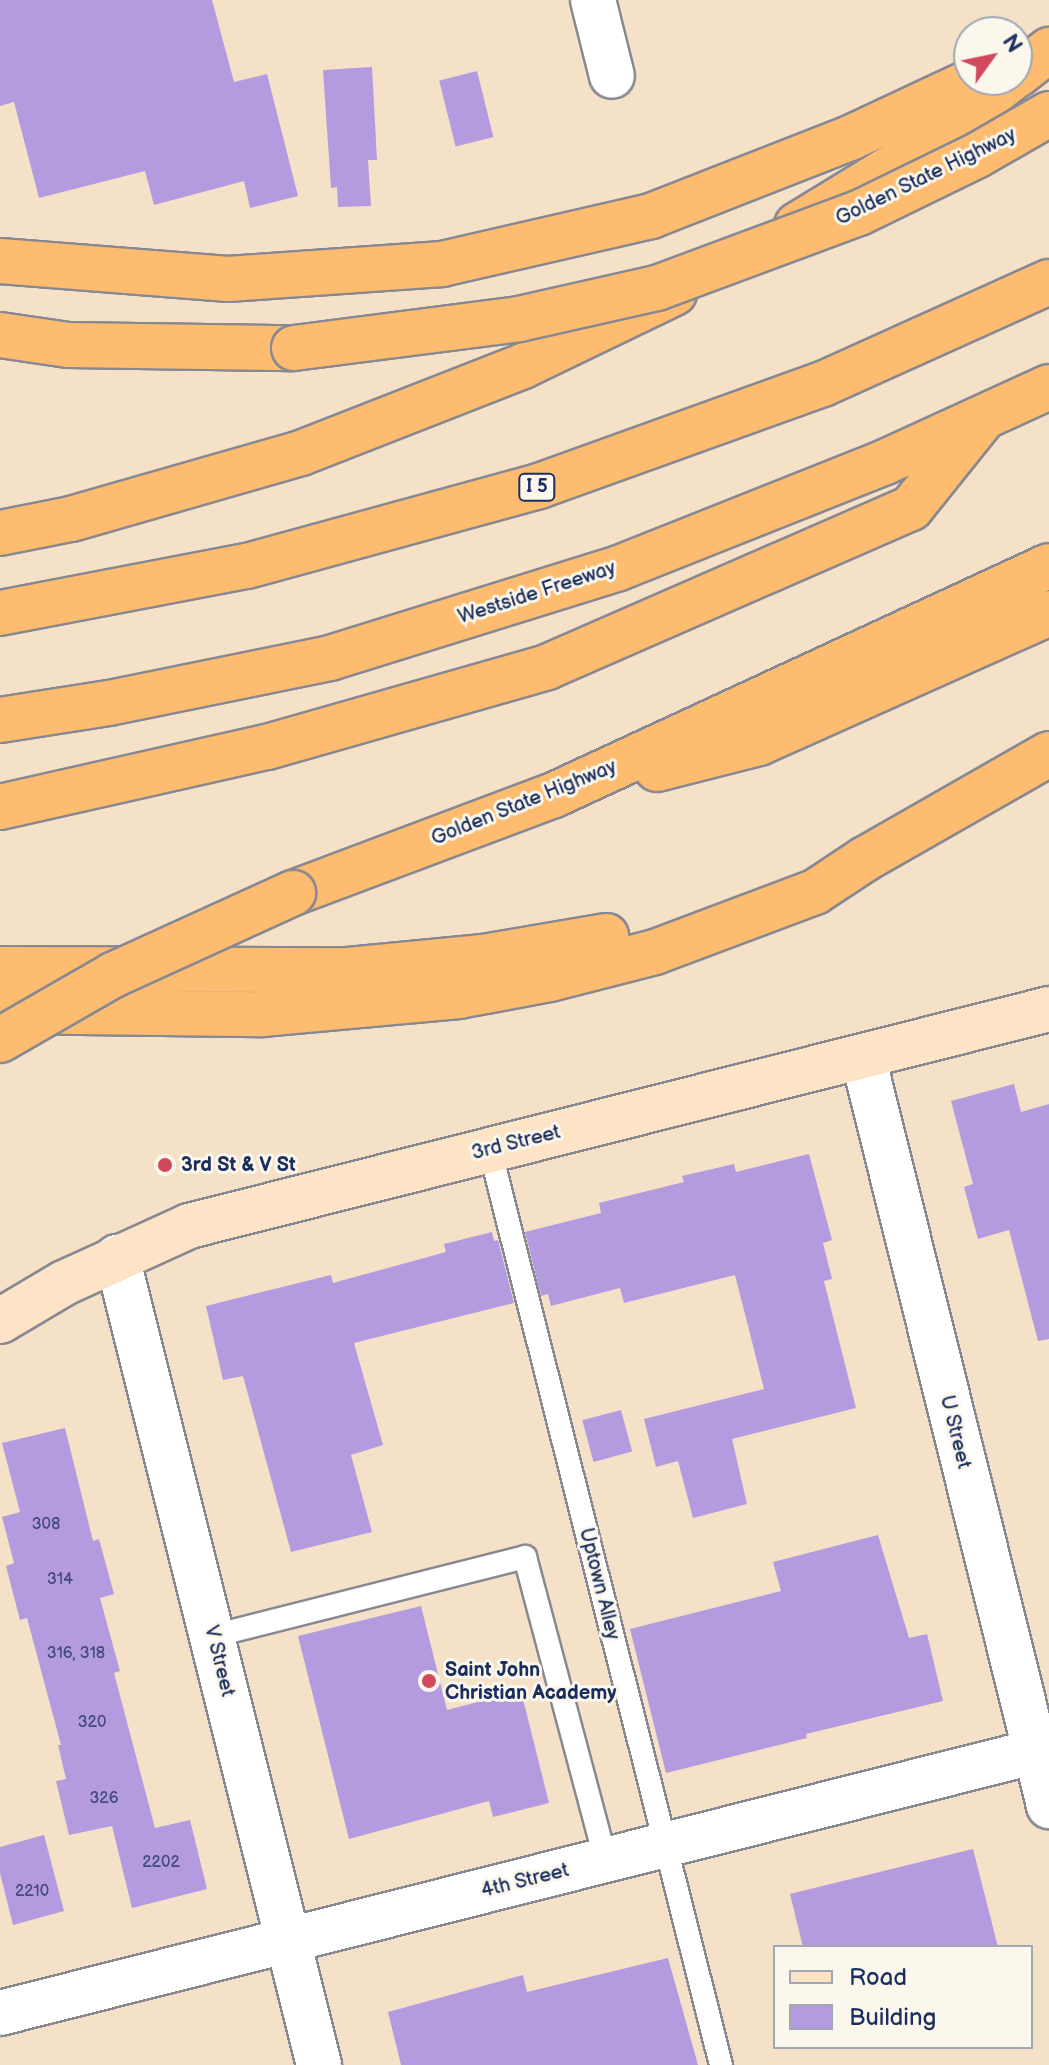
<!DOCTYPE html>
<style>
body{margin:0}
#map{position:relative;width:1049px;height:2065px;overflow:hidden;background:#f4e1c7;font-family:"Balsamiq Sans",sans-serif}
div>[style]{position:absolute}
.building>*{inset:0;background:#b49bdf;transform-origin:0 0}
.roads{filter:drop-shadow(2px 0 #888892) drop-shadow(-2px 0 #888892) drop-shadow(0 2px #888892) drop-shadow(0 -2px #888892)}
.lane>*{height:22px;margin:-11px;padding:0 11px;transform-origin:11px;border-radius:11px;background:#fff}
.street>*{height:44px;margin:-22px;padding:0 22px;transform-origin:22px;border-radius:22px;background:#fff}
.secondary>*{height:44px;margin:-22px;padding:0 22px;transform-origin:22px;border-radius:22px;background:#fee4c6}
.highway>*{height:44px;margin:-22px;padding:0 22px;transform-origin:22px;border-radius:22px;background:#fdbc70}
.bridges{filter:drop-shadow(2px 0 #888892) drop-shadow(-2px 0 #888892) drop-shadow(0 2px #888892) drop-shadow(0 -2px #888892)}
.highway-bridge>*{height:44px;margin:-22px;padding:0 22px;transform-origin:22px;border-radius:22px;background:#fdbc70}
.dots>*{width:22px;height:22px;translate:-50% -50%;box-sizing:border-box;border:4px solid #fbf7ec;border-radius:50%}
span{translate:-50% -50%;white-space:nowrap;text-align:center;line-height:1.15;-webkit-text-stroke:6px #fbf7ec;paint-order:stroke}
.number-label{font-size:16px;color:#414a7e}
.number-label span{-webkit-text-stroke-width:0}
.shield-label span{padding:2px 6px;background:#fbf7ec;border:2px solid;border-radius:6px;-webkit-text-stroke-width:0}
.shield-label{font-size:18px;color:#1b2f5e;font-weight:700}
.street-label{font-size:20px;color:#1b2f5e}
.poi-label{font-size:20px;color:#1b2f5e;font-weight:700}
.left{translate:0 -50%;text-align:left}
.legend{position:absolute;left:773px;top:1945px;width:260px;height:104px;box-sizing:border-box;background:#fbf7ec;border:2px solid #a1a7b3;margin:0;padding:10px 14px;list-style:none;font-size:24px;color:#1b2f5e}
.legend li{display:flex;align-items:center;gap:16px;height:40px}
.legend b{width:40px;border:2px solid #a1a7b3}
.north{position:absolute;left:953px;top:16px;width:80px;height:80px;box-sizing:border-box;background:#fbf7ec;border:2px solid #a1a7b3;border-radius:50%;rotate:57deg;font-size:22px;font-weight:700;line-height:32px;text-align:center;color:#1b2f5e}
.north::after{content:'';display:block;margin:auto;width:28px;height:36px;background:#d1495b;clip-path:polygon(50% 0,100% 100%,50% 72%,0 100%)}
</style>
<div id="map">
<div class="building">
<div style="clip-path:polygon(0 0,212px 0,234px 82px,267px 74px,298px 196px,250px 208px,244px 181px,154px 205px,145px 171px,39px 198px,14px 102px,0 106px)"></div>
<div style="clip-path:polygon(372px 67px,377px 160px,368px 160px,371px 206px,338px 207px,337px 187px,331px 188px,323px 70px)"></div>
<div style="left:477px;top:71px;width:68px;height:39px;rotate:76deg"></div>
<div style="clip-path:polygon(1014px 1084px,1021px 1112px,1049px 1104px,1049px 1339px,1038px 1341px,1009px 1230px,978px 1239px,964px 1187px,973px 1184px,951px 1101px)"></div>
<div style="clip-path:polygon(809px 1154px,832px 1240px,823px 1243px,832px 1279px,824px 1281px,856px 1408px,732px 1439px,747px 1504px,693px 1518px,678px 1461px,656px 1467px,644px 1419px,764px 1389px,735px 1275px,624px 1303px,620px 1288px,551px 1306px,548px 1294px,541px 1296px,525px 1232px,601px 1213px,599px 1203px,684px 1182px,682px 1176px,734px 1164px,736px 1172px)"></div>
<div style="clip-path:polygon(492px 1232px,494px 1241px,498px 1240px,514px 1303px,354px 1343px,383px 1445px,351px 1455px,372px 1532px,291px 1552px,243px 1376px,223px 1380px,206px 1306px,331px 1275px,333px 1283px,446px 1252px,444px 1244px)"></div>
<div style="left:621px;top:1410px;width:43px;height:40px;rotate:75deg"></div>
<div style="clip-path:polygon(65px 1428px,93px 1541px,99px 1539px,114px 1594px,100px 1598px,120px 1671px,114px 1673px,155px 1828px,190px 1820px,207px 1889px,132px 1908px,112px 1826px,69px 1835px,56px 1781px,66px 1779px,58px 1745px,61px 1745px,27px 1618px,20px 1620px,6px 1566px,14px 1563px,2px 1517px,20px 1512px,2px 1443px)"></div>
<div style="clip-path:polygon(878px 1535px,909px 1638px,927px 1634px,943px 1701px,806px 1734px,807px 1738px,666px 1773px,630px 1629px,781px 1591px,773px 1562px)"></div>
<div style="clip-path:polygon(421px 1606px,447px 1710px,521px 1691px,549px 1803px,493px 1817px,489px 1801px,349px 1839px,298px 1636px)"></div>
<div style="clip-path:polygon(44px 1835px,64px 1911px,13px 1925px,0 1873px,0 1847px)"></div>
<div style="clip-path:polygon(973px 1849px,998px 1947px,803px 1947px,790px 1894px)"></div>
<div style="clip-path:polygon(668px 1958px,698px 2065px,401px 2065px,388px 2012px,523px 1975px,527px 1992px)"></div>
</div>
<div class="roads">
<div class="lane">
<div style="left:490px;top:1150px;width:944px;rotate:75.83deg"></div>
<div style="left:213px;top:1636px;width:322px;rotate:-14.2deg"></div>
<div style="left:525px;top:1557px;width:315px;rotate:75.1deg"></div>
</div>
<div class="street">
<div style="left:593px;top:0;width:78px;rotate:76deg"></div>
<div style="left:863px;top:1057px;width:772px;rotate:76.05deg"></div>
<div style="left:117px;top:1257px;width:833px;rotate:75.96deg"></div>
<div style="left:0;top:2013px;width:1082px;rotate:-14.18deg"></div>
</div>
<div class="secondary">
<div style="left:0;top:1321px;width:74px;rotate:-30.7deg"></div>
<div style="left:64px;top:1283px;width:137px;rotate:-24.5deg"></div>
<div style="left:189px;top:1226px;width:887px;rotate:-14.16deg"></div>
</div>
<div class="highway">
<div style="left:1017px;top:75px;width:41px;rotate:-38deg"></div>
<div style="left:797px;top:225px;width:142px;rotate:-31.4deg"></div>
<div style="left:918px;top:151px;width:116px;rotate:-37.7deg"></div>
<div style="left:0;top:261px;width:229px;rotate:4.5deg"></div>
<div style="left:228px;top:279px;width:215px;rotate:-4deg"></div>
<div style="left:442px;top:264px;width:214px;rotate:-12.9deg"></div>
<div style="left:651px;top:216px;width:214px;rotate:-21.4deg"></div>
<div style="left:850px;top:138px;width:137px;rotate:-25.1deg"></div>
<div style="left:0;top:335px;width:69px;rotate:8.4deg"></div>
<div style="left:68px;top:345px;width:226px;rotate:0.8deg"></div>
<div style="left:0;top:533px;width:72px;rotate:-11.2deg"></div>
<div style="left:71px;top:519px;width:239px;rotate:-16deg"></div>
<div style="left:301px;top:453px;width:238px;rotate:-21.4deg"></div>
<div style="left:523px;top:366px;width:168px;rotate:-25.8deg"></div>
<div style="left:0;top:613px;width:251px;rotate:-10.8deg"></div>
<div style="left:247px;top:566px;width:303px;rotate:-15.3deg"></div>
<div style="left:539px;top:486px;width:302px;rotate:-19.8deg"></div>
<div style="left:823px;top:384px;width:248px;rotate:-24.3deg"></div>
<div style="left:0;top:720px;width:110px;rotate:-8.9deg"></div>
<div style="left:109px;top:703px;width:226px;rotate:-11.5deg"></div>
<div style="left:330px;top:658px;width:303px;rotate:-17.3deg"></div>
<div style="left:619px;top:568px;width:286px;rotate:-21.7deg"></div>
<div style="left:885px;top:462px;width:180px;rotate:-24.6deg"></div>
<div style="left:657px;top:769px;width:105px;rotate:-14.3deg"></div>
<div style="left:759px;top:743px;width:318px;rotate:-24.1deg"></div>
<div style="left:0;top:807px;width:274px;rotate:-12.7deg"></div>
<div style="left:267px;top:747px;width:291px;rotate:-15.9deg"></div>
<div style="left:547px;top:667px;width:397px;rotate:-23.6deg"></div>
<div style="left:911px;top:508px;width:110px;rotate:-51.3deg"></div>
<div style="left:293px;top:893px;width:279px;rotate:-20.6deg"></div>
<div style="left:554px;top:795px;width:545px;rotate:-24.83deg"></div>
<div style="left:0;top:969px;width:348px;rotate:0.2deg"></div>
<div style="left:348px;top:970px;width:136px;rotate:-5.5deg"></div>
<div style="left:483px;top:957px;width:125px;rotate:-9.7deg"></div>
<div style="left:0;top:1011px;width:262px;rotate:0.7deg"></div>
<div style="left:262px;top:1014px;width:198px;rotate:-5.2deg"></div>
<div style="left:459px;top:996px;width:93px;rotate:-10.6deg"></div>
<div style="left:550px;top:979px;width:108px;rotate:-14.4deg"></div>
<div style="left:655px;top:952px;width:171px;rotate:-20.6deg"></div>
<div style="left:815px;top:892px;width:60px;rotate:-33.4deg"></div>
<div style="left:865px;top:859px;width:212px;rotate:-29.7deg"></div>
</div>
</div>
<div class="bridges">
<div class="highway-bridge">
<div style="left:294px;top:348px;width:227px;rotate:-7.3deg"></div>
<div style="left:519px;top:319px;width:141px;rotate:-12.7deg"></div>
<div style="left:657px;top:288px;width:215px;rotate:-20.4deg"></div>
<div style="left:859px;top:213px;width:130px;rotate:-26deg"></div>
<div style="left:976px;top:156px;width:84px;rotate:-29.9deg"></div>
<div style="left:0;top:1040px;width:130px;rotate:-29.9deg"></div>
<div style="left:113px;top:975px;width:198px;rotate:-24.5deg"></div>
</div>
</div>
<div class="dots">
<div style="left:165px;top:1165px;background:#d1495b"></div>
<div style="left:429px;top:1681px;background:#d1495b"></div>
</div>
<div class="number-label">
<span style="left:46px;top:1525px">308</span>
<span style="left:60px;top:1580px">314</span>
<span style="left:76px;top:1654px">316, 318</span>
<span style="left:92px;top:1723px">320</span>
<span style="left:104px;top:1799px">326</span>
<span style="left:161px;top:1863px">2202</span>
<span style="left:32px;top:1892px">2210</span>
</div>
<div class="shield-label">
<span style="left:537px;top:487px">I 5</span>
</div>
<div class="street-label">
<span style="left:926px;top:177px;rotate:-26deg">Golden State Highway</span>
<span style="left:537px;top:593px;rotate:-18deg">Westside Freeway</span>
<span style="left:524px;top:803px;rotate:-22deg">Golden State Highway</span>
<span style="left:516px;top:1143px;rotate:-14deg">3rd Street</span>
<span style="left:955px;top:1432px;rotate:76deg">U Street</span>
<span style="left:599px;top:1584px;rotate:76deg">Uptown Alley</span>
<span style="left:219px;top:1661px;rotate:76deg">V Street</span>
<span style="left:525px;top:1881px;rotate:-14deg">4th Street</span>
</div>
<div class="poi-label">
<span class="left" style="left:181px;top:1165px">3rd St &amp; V St</span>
<span class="left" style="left:445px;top:1682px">Saint John<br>Christian Academy</span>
</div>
<ul class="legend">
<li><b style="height:10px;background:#fee4c6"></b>Road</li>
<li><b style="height:22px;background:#b49bdf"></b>Building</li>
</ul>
<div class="north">N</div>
</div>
